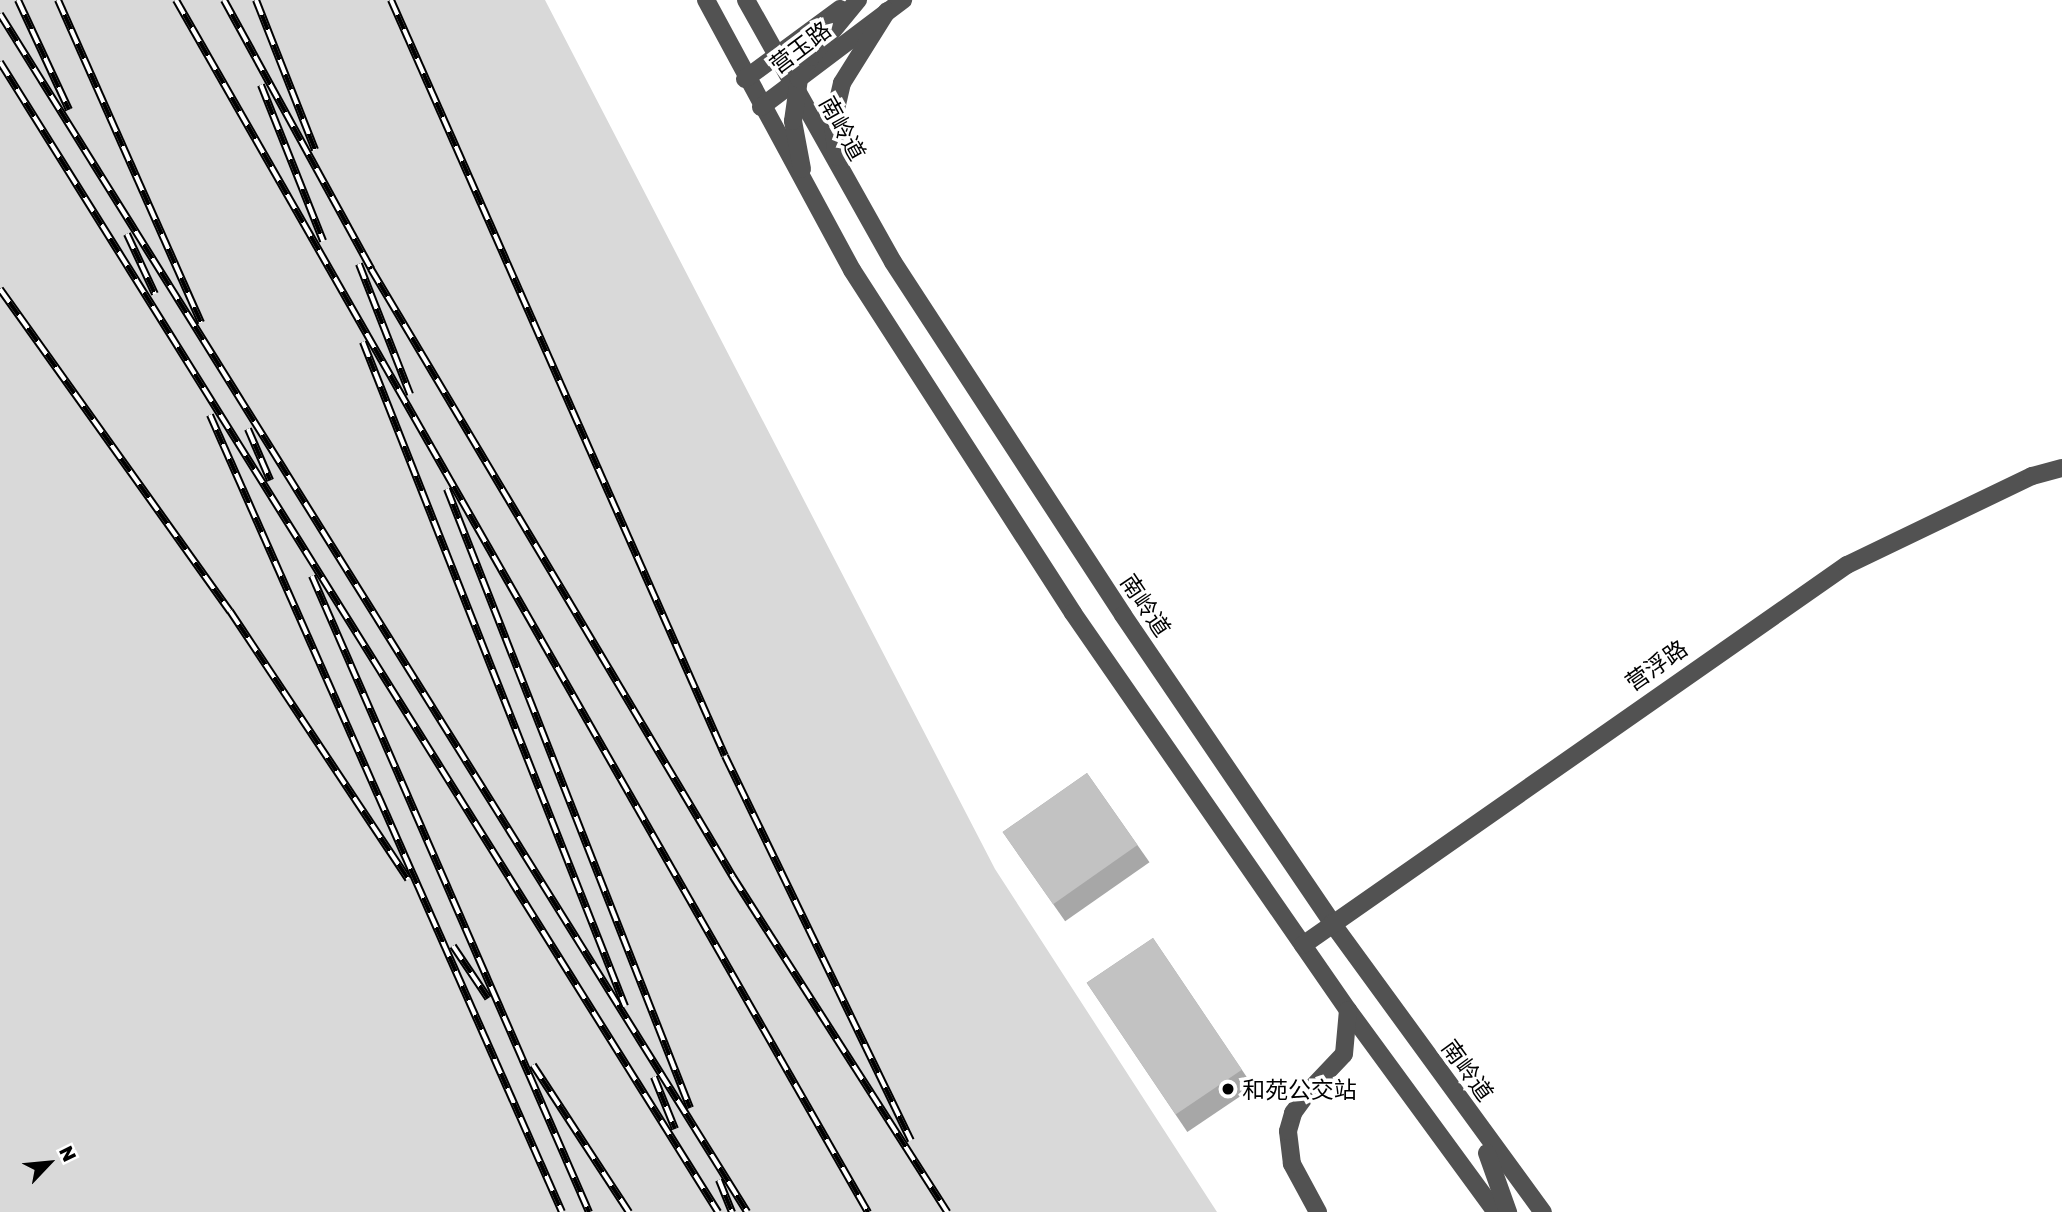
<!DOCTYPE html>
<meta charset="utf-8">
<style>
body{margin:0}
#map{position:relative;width:2062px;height:1212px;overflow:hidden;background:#fff;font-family:"Golos Text","Noto Sans SC",sans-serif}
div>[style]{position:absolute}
.green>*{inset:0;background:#d9d9d9}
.minor>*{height:18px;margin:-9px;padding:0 9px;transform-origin:9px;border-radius:9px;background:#525252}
.rail>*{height:8px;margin-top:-4px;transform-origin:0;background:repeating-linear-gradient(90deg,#fff 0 16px,#000 0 32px);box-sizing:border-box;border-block:2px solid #000}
.wall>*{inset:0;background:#a7a7a7;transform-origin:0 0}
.building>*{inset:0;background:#c2c2c2;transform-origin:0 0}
.dots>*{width:19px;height:19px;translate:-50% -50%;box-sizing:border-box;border:4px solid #fff;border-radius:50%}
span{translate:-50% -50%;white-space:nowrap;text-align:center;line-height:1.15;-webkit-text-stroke:7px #fff;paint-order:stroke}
.street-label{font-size:23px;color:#000}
.poi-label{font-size:23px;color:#000}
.left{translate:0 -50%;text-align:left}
.north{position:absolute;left:14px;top:1128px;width:70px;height:70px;-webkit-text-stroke:5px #fff;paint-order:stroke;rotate:64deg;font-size:19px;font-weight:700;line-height:28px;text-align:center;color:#000}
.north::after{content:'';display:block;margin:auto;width:24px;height:32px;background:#000;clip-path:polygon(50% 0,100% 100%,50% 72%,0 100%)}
</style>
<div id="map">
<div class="green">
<div style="clip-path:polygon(0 0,545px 0,995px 869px,1217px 1212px,0 1212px)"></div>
</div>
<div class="minor">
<div style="left:706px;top:0;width:307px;rotate:61.6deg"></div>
<div style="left:852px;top:270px;width:408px;rotate:57.2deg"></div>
<div style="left:1073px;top:613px;width:483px;rotate:55.3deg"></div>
<div style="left:1348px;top:1010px;width:250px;rotate:53.8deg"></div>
<div style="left:746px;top:0;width:300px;rotate:60.7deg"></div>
<div style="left:893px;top:262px;width:421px;rotate:56.9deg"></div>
<div style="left:1123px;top:615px;width:372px;rotate:55.8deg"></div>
<div style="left:1332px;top:923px;width:358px;rotate:53.9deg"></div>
<div style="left:745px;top:79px;width:118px;rotate:-36.4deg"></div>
<div style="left:761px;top:107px;width:178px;rotate:-37deg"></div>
<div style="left:837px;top:157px;width:35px;rotate:-97deg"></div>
<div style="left:833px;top:122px;width:40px;rotate:-77deg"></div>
<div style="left:842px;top:83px;width:85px;rotate:-58deg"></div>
<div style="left:802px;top:169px;width:49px;rotate:-100.6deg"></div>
<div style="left:793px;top:121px;width:42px;rotate:-81.9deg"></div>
<div style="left:799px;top:79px;width:25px;rotate:-61deg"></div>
<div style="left:811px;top:57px;width:74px;rotate:-50.5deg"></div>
<div style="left:1303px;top:945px;width:664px;rotate:-34.94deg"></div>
<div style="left:1847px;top:565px;width:205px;rotate:-25.7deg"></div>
<div style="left:2032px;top:476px;width:31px;rotate:-15deg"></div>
<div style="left:1487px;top:1153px;width:63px;rotate:70.4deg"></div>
<div style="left:1318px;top:1212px;width:55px;rotate:-118.4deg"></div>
<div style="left:1292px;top:1164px;width:33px;rotate:-97deg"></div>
<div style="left:1288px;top:1131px;width:19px;rotate:-74deg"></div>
<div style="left:1293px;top:1113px;width:26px;rotate:-54deg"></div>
<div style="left:1308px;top:1092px;width:52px;rotate:-46.5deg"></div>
<div style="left:1344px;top:1054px;width:44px;rotate:-84.8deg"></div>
</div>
<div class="rail">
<div style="left:18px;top:0;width:121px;rotate:65.1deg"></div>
<div style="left:58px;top:0;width:353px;rotate:66.1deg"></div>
<div style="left:176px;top:0;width:1396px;rotate:60.28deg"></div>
<div style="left:224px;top:0;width:307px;rotate:61.3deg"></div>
<div style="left:371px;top:269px;width:708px;rotate:59.23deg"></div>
<div style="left:733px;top:877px;width:398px;rotate:57.4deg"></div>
<div style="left:256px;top:0;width:161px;rotate:68.5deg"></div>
<div style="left:391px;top:0;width:826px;rotate:66.16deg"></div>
<div style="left:725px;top:756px;width:427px;rotate:64.2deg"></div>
<div style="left:0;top:14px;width:1412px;rotate:58.05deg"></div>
<div style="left:0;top:62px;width:1356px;rotate:58.02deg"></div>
<div style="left:261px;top:85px;width:168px;rotate:68.3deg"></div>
<div style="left:127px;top:234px;width:66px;rotate:65deg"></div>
<div style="left:359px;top:264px;width:140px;rotate:68.6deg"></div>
<div style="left:0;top:289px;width:396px;rotate:54.5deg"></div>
<div style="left:230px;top:611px;width:322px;rotate:56.4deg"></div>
<div style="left:363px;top:342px;width:714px;rotate:68.47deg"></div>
<div style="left:210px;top:415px;width:871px;rotate:66.17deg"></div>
<div style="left:248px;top:429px;width:56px;rotate:66.7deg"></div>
<div style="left:447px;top:489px;width:665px;rotate:68.57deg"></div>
<div style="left:312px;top:576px;width:694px;rotate:66.47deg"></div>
<div style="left:453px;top:946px;width:63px;rotate:56.1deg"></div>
<div style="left:533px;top:1065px;width:176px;rotate:56.9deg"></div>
<div style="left:654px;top:1077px;width:56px;rotate:68deg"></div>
<div style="left:719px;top:1180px;width:35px;rotate:68deg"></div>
</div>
<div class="wall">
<div style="left:1087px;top:773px;width:109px;height:103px;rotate:55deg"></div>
<div style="left:1153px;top:938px;width:180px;height:80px;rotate:56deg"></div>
</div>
<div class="building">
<div style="left:1087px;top:773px;width:88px;height:103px;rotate:55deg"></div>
<div style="left:1153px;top:938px;width:159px;height:80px;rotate:56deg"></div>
</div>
<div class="dots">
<div style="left:1228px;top:1089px;background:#000"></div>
</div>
<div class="street-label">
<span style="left:800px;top:47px;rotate:-37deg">营玉路</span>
<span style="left:843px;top:128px;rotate:61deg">南岭道</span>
<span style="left:1146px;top:605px;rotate:56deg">南岭道</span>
<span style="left:1656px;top:665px;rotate:-35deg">营浮路</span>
<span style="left:1468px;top:1070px;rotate:54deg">南岭道</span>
</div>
<div class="poi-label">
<span class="left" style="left:1242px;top:1089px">和苑公交站</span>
</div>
<div class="north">N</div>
</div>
